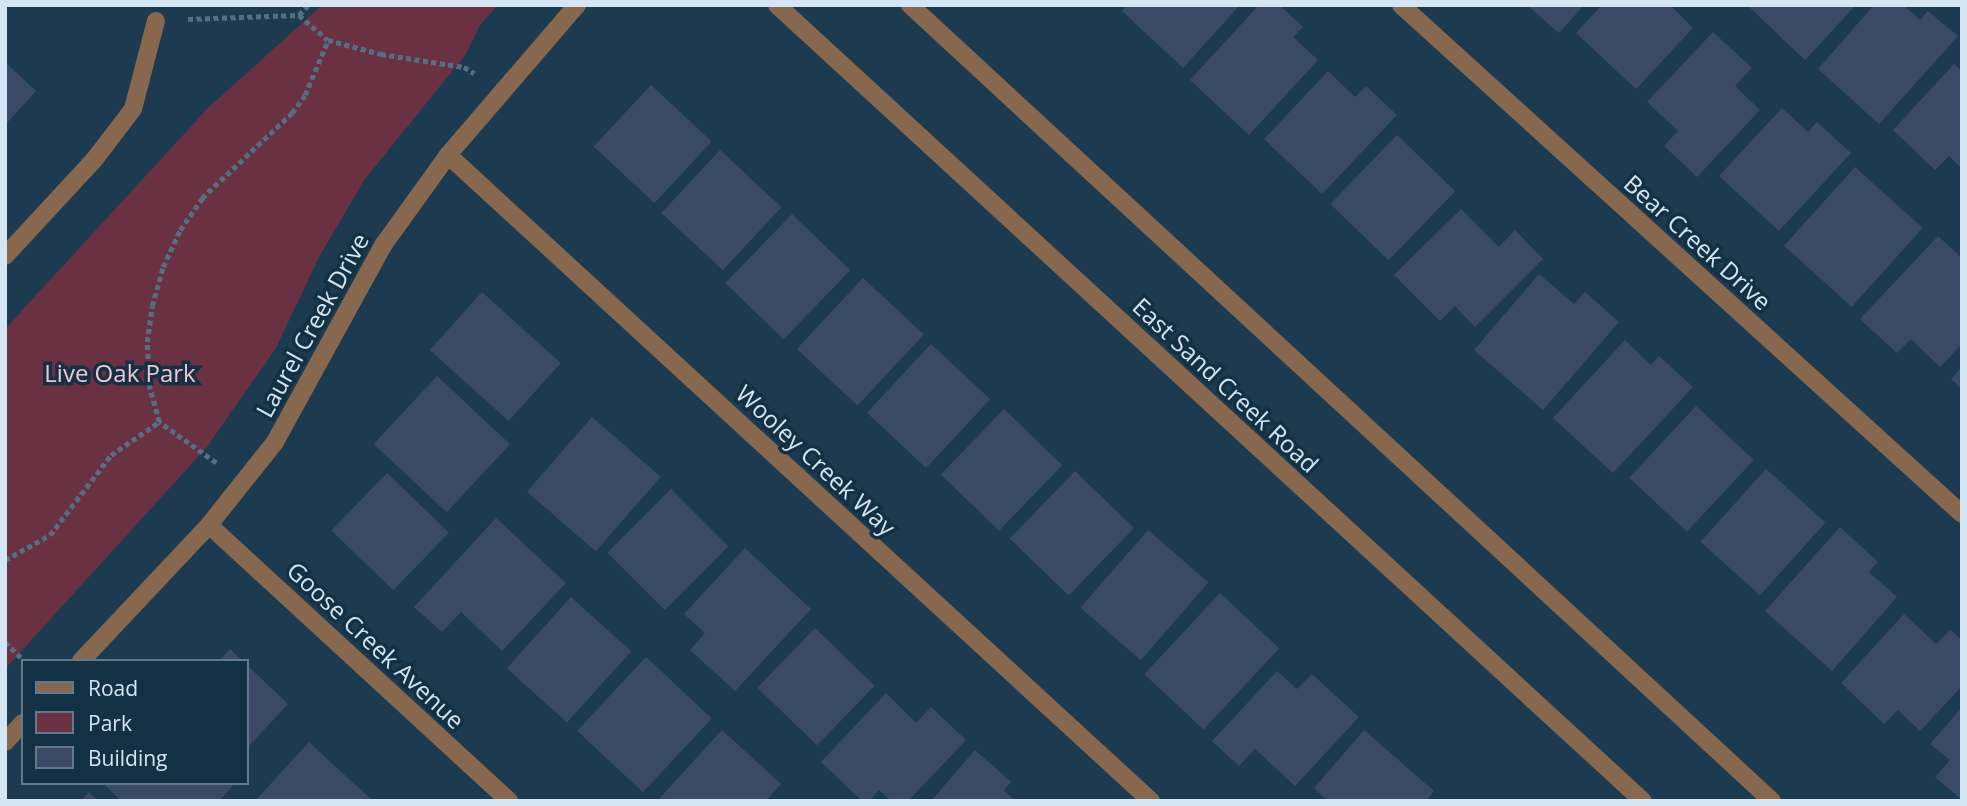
<!DOCTYPE html>
<style>
body{margin:0}
#map{position:relative;width:1967px;height:806px;overflow:hidden;background:#1d3b50;font-family:"Open Sans",sans-serif}
div>[style]{position:absolute}
.green>*{inset:0;background:#6a3143}
.building>*{inset:0;background:#3a4a66;transform-origin:0 0}
.path>*{height:4.5px;margin-top:-2.25px;transform-origin:0;background:repeating-linear-gradient(90deg,#556f82 0 5px,transparent 0 8.5px)}
.minor>*{height:18px;margin:-9px;padding:0 9px;transform-origin:9px;border-radius:9px;background:#87684e}
span{translate:-50% -50%;white-space:nowrap;text-align:center;line-height:1.15;-webkit-text-stroke:7px #133145;paint-order:stroke}
.street-label{font-size:24px;color:#d4e5f3}
.park-label{font-size:24px;color:#f5c2cf}
.frame{position:absolute;inset:0;border:7px solid #d4e5f3;pointer-events:none}
.legend{position:absolute;left:21px;top:659px;width:228px;height:126px;box-sizing:border-box;background:#133145;border:2px solid #60798b;margin:0;padding:9px 12px;list-style:none;font-size:21px;color:#d4e5f3}
.legend li{display:flex;align-items:center;gap:14px;height:35px}
.legend b{width:35px;border:2px solid #60798b}
</style>
<div id="map">
<div class="green">
<div style="clip-path:polygon(322px 5px,498px 5px,480px 25px,466px 54px,365px 179px,320px 255px,276px 348px,206px 448px,5px 669px,5px 329px,208px 108px)"></div>
</div>
<div class="building">
<div style="clip-path:polygon(1127px 5px,1240px 5px,1183px 68px,1122px 11px)"></div>
<div style="clip-path:polygon(1259px 5px,1279px 5px,1303px 27px,1293px 37px,1318px 60px,1249px 135px,1190px 80px)"></div>
<div style="clip-path:polygon(1527px 5px,1584px 5px,1559px 33px)"></div>
<div style="clip-path:polygon(1602px 5px,1670px 5px,1693px 28px,1636px 89px,1576px 33px)"></div>
<div style="clip-path:polygon(1747px 5px,1856px 5px,1805px 60px)"></div>
<div style="clip-path:polygon(1874px 5px,1903px 5px,1920px 20px,1928px 11px,1958px 36px,1879px 124px,1818px 69px)"></div>
<div style="clip-path:polygon(1713px 32px,1752px 68px,1735px 86px,1760px 110px,1697px 177px,1664px 146px,1678px 131px,1647px 102px)"></div>
<div style="clip-path:polygon(5px 62px,36px 91px,5px 125px)"></div>
<div style="clip-path:polygon(1954px 64px,1962px 71px,1962px 169px,1949px 156px,1935px 170px,1893px 130px)"></div>
<div style="clip-path:polygon(1328px 71px,1355px 97px,1366px 86px,1397px 115px,1322px 194px,1264px 139px)"></div>
<div style="left:651px;top:85px;width:83px;height:84px;rotate:43deg"></div>
<div style="clip-path:polygon(1782px 108px,1808px 132px,1817px 122px,1851px 153px,1779px 231px,1719px 176px)"></div>
<div style="left:1397px;top:135px;width:81px;height:96px;rotate:44deg"></div>
<div style="left:720px;top:150px;width:84px;height:86px;rotate:43deg"></div>
<div style="left:1855px;top:167px;width:91px;height:106px;rotate:42deg"></div>
<div style="clip-path:polygon(1461px 209px,1499px 247px,1515px 230px,1543px 259px,1475px 327px,1455px 306px,1440px 321px,1394px 275px)"></div>
<div style="left:792px;top:214px;width:81px;height:96px;rotate:44deg"></div>
<div style="clip-path:polygon(1938px 236px,1962px 258px,1962px 344px,1940px 367px,1911px 339px,1897px 353px,1860px 319px)"></div>
<div style="clip-path:polygon(1539px 274px,1574px 304px,1585px 292px,1619px 322px,1543px 410px,1474px 350px)"></div>
<div style="left:863px;top:278px;width:83px;height:97px;rotate:43deg"></div>
<div style="left:482px;top:292px;width:106px;height:78px;rotate:42deg"></div>
<div style="clip-path:polygon(1625px 340px,1651px 365px,1659px 356px,1693px 387px,1613px 473px,1553px 418px)"></div>
<div style="left:931px;top:344px;width:81px;height:94px;rotate:43deg"></div>
<div style="clip-path:polygon(1962px 367px,1962px 389px,1951px 379px)"></div>
<div style="left:437px;top:376px;width:100px;height:93px;rotate:43deg"></div>
<div style="left:1696px;top:406px;width:79px;height:98px;rotate:43deg"></div>
<div style="left:1004px;top:409px;width:81px;height:91px;rotate:44deg"></div>
<div style="left:592px;top:417px;width:91px;height:99px;rotate:41deg"></div>
<div style="left:1766px;top:469px;width:80px;height:98px;rotate:42deg"></div>
<div style="left:1075px;top:471px;width:82px;height:94px;rotate:44deg"></div>
<div style="left:387px;top:473px;width:86px;height:80px;rotate:44deg"></div>
<div style="left:671px;top:489px;width:81px;height:90px;rotate:45deg"></div>
<div style="clip-path:polygon(496px 518px,566px 583px,502px 651px,461px 612px,442px 632px,414px 607px)"></div>
<div style="clip-path:polygon(1840px 527px,1878px 562px,1869px 572px,1897px 597px,1832px 671px,1765px 611px)"></div>
<div style="left:1148px;top:530px;width:80px;height:103px;rotate:41deg"></div>
<div style="clip-path:polygon(745px 548px,811px 609px,735px 691px,690px 650px,705px 633px,684px 614px)"></div>
<div style="left:1220px;top:593px;width:81px;height:111px;rotate:43deg"></div>
<div style="left:571px;top:597px;width:81px;height:96px;rotate:42deg"></div>
<div style="clip-path:polygon(1904px 614px,1936px 644px,1950px 630px,1962px 640px,1962px 686px,1920px 731px,1898px 710px,1884px 724px,1841px 683px)"></div>
<div style="left:815px;top:628px;width:83px;height:83px;rotate:44deg"></div>
<div style="clip-path:polygon(230px 649px,242px 661px,219px 661px)"></div>
<div style="left:646px;top:657px;width:90px;height:101px;rotate:43deg"></div>
<div style="clip-path:polygon(247px 665px,288px 704px,247px 748px)"></div>
<div style="clip-path:polygon(1277px 671px,1297px 689px,1312px 674px,1359px 717px,1295px 786px,1255px 749px,1239px 766px,1212px 741px)"></div>
<div style="clip-path:polygon(886px 693px,916px 723px,931px 707px,966px 740px,908px 801px,891px 801px,879px 790px,869px 801px,862px 801px,821px 762px)"></div>
<div style="clip-path:polygon(1962px 707px,1962px 800px,1935px 777px,1950px 760px,1930px 744px)"></div>
<div style="clip-path:polygon(722px 730px,781px 784px,766px 801px,657px 801px)"></div>
<div style="clip-path:polygon(1364px 730px,1434px 791px,1426px 801px,1328px 801px,1314px 788px)"></div>
<div style="clip-path:polygon(309px 742px,373px 801px,255px 801px)"></div>
<div style="clip-path:polygon(975px 750px,1011px 782px,1004px 790px,1015px 801px,931px 801px)"></div>
<div style="clip-path:polygon(103px 783px,235px 783px,219px 801px,121px 801px)"></div>
<div style="clip-path:polygon(89px 792px,98px 801px,81px 801px)"></div>
</div>
<div class="path">
<div style="left:299px;top:15px;width:38px;rotate:41deg"></div>
<div style="left:328px;top:40px;width:55px;rotate:14.8deg"></div>
<div style="left:381px;top:54px;width:84px;rotate:8.9deg"></div>
<div style="left:464px;top:67px;width:12px;rotate:31deg"></div>
<div style="left:188px;top:19px;width:111px;rotate:-2.1deg"></div>
<div style="left:299px;top:15px;width:13px;rotate:-48deg"></div>
<div style="left:216px;top:463px;width:70px;rotate:-144.3deg"></div>
<div style="left:159px;top:422px;width:39px;rotate:-105deg"></div>
<div style="left:149px;top:384px;width:42px;rotate:-92.7deg"></div>
<div style="left:147px;top:342px;width:36px;rotate:-82deg"></div>
<div style="left:152px;top:306px;width:41px;rotate:-74.2deg"></div>
<div style="left:163px;top:267px;width:41px;rotate:-65.3deg"></div>
<div style="left:180px;top:230px;width:39px;rotate:-55deg"></div>
<div style="left:202px;top:198px;width:124px;rotate:-43.4deg"></div>
<div style="left:292px;top:113px;width:22px;rotate:-54deg"></div>
<div style="left:305px;top:95px;width:60px;rotate:-67.3deg"></div>
<div style="left:5px;top:560px;width:51px;rotate:-29.1deg"></div>
<div style="left:50px;top:535px;width:101px;rotate:-52.7deg"></div>
<div style="left:111px;top:455px;width:58px;rotate:-34.5deg"></div>
<div style="left:5px;top:616px;width:1px;rotate:90deg"></div>
<div style="left:5px;top:642px;width:28px;rotate:44deg"></div>
</div>
<div class="minor">
<div style="left:777px;top:5px;width:1176px;rotate:42.59deg"></div>
<div style="left:910px;top:5px;width:1173px;rotate:42.72deg"></div>
<div style="left:1401px;top:5px;width:757px;rotate:42.22deg"></div>
<div style="left:448px;top:155px;width:955px;rotate:42.58deg"></div>
<div style="left:5px;top:256px;width:131px;rotate:-47.2deg"></div>
<div style="left:94px;top:160px;width:64px;rotate:-52.6deg"></div>
<div style="left:133px;top:109px;width:91px;rotate:-75.4deg"></div>
<div style="left:209px;top:525px;width:408px;rotate:42.6deg"></div>
<div style="left:81px;top:661px;width:187px;rotate:-46.7deg"></div>
<div style="left:209px;top:525px;width:106px;rotate:-51.5deg"></div>
<div style="left:275px;top:442px;width:226px;rotate:-61.2deg"></div>
<div style="left:384px;top:244px;width:110px;rotate:-54.3deg"></div>
<div style="left:448px;top:155px;width:198px;rotate:-49.3deg"></div>
<div style="left:5px;top:742px;width:26px;rotate:-47deg"></div>
</div>
<div class="street-label">
<span style="left:1698px;top:242px;rotate:42deg">Bear Creek Drive</span>
<span style="left:312px;top:325px;rotate:-61deg">Laurel Creek Drive</span>
<span style="left:1226px;top:385px;rotate:43deg">East Sand Creek Road</span>
<span style="left:816px;top:460px;rotate:43deg">Wooley Creek Way</span>
<span style="left:376px;top:645px;rotate:43deg">Goose Creek Avenue</span>
</div>
<div class="park-label">
<span style="left:120px;top:373px">Live Oak Park</span>
</div>
<div class="frame"></div>
<ul class="legend">
<li><b style="height:9px;background:#87684e"></b>Road</li>
<li><b style="height:19px;background:#6a3143"></b>Park</li>
<li><b style="height:19px;background:#3a4a66"></b>Building</li>
</ul>
</div>
